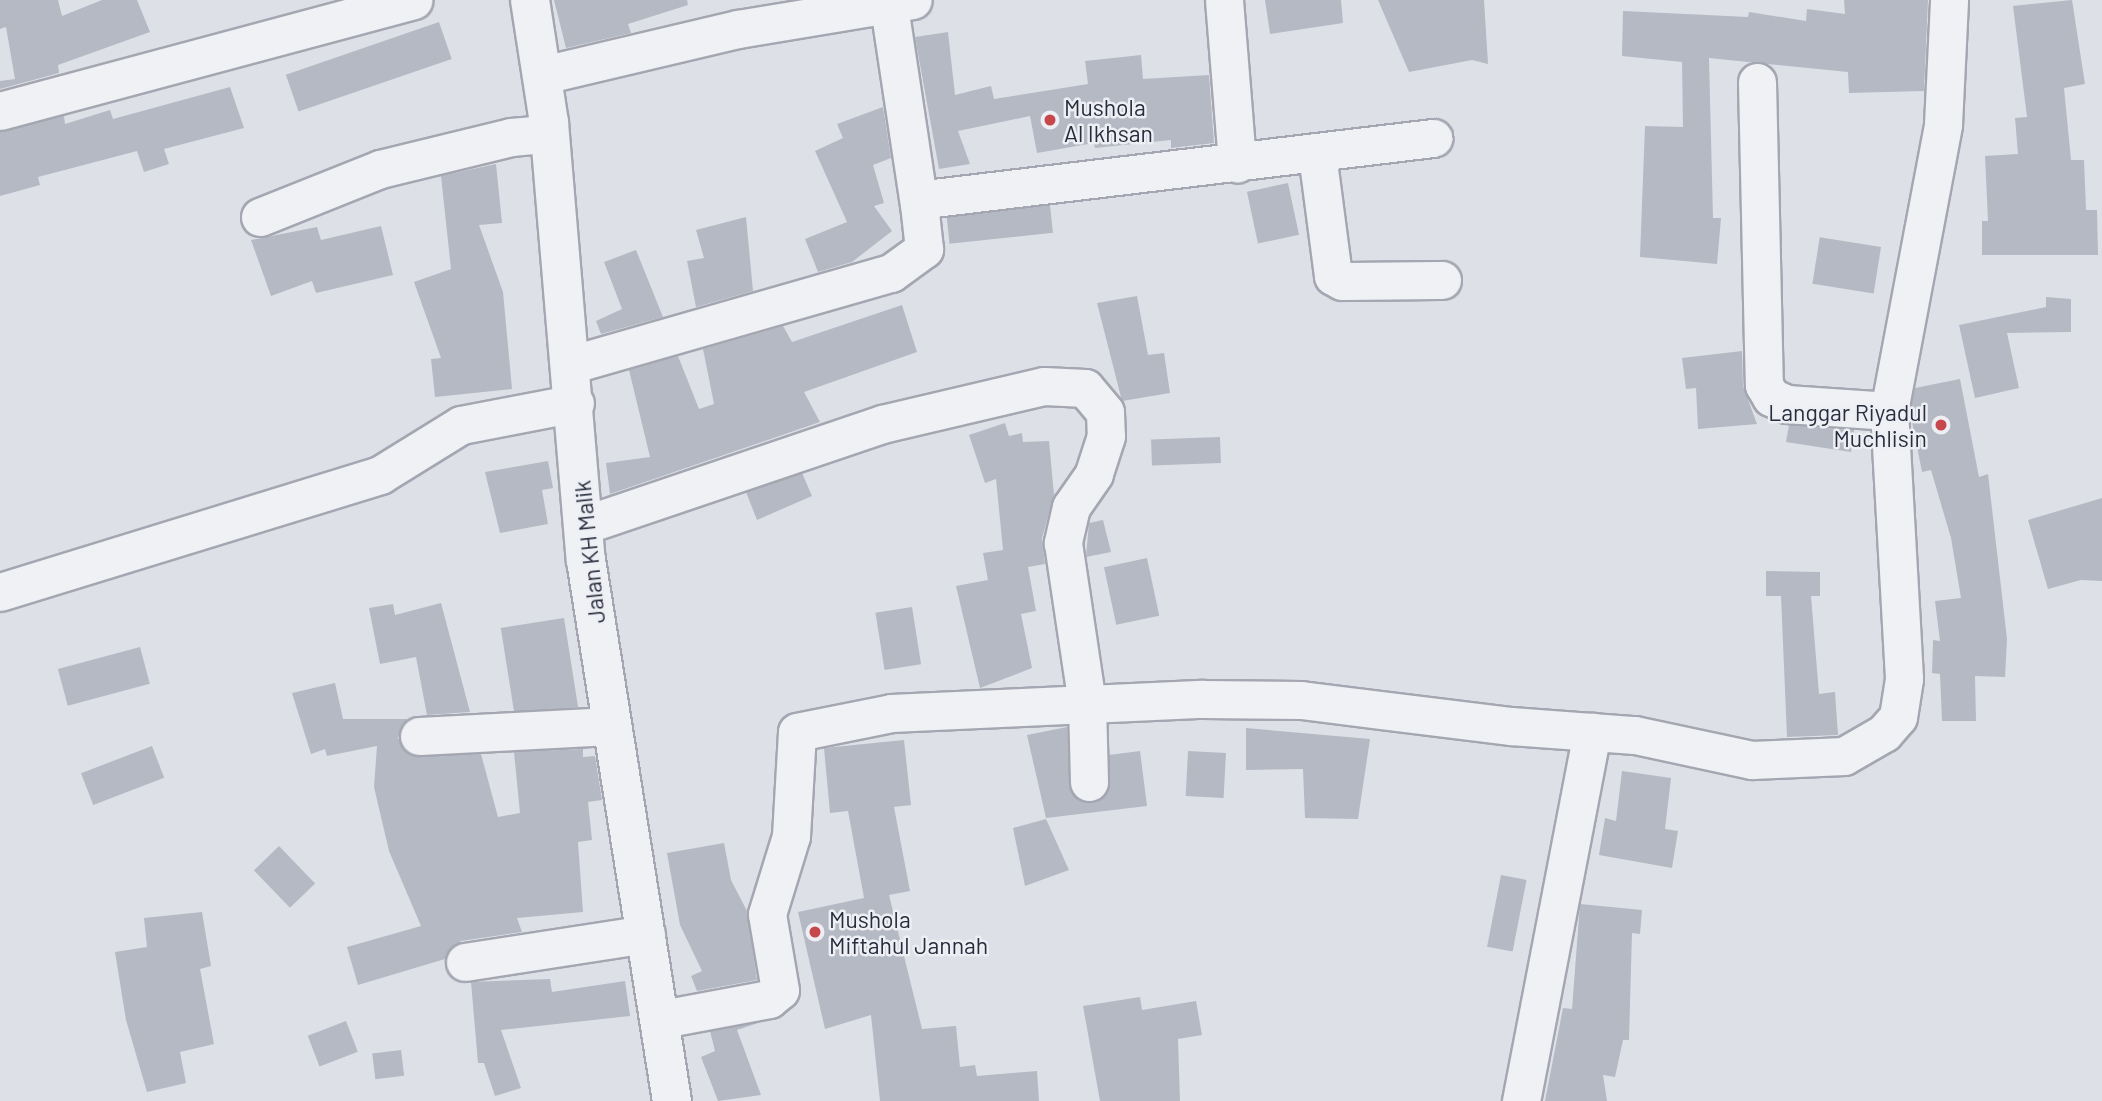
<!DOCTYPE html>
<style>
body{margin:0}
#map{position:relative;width:2102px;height:1101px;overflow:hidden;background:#dee0e7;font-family:Barlow,sans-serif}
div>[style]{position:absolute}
.building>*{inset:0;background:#b5b9c3;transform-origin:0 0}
.roads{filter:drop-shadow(2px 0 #a4a7b1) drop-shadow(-2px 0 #a4a7b1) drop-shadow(0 2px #a4a7b1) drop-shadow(0 -2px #a4a7b1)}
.minor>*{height:37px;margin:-18.5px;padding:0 18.5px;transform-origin:18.5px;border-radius:18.5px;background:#f0f1f5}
.tertiary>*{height:38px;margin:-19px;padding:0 19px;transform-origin:19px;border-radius:19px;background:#f0f1f5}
.dots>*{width:19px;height:19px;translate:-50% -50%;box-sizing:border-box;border:4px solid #edeff4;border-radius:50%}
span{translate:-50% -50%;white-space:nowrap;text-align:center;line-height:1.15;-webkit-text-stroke:5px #edeff4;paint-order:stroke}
.poi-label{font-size:23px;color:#282d3d}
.left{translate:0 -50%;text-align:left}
.right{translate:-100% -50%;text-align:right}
.street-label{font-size:23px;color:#282d3d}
</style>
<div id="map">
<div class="building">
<div style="clip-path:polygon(0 0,58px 0,62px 16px,102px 0,137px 0,150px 32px,58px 65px,59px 73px,0 89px,0 81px,15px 79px,6px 27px,0 29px)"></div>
<div style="clip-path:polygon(554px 0,687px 0,688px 5px,628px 24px,631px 33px,566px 48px)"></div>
<div style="clip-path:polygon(1265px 0,1341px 0,1343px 23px,1270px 34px)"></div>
<div style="clip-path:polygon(1378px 0,1484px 0,1488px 64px,1472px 60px,1409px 72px)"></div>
<div style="clip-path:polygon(1844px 0,1928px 0,1924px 91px,1849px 93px,1848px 72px,1709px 58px,1713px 218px,1721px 218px,1717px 264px,1640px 257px,1645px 126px,1683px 127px,1682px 62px,1622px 56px,1623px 11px,1748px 17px,1749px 12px,1806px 21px,1807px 9px,1845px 14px)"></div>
<div style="clip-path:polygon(2072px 0,2085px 84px,2064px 88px,2071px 160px,2084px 160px,2086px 210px,2097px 210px,2098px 255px,1982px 255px,1982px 221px,1988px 221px,1985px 156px,2018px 154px,2015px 118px,2027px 117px,2013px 6px)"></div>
<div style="left:439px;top:22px;width:39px;height:162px;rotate:71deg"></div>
<div style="clip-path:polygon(948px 32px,955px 95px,991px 86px,994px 99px,1088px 84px,1085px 61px,1141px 55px,1143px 79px,1209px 75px,1214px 143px,1171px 148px,1171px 140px,1095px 148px,1094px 143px,1037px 153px,1030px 116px,958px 131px,970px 164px,939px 169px,915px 37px)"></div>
<div style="clip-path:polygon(230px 87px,244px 128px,164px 149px,169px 164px,144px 172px,137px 151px,38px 177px,40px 185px,0 196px,0 131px,64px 116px,65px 124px,110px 110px,113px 119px)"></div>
<div style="clip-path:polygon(883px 107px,891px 158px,873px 165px,884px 203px,874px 206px,892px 231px,852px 262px,818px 272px,805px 239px,847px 222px,815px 151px,843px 138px,837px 124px)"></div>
<div style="clip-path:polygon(496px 164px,502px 223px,479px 225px,503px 292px,512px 389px,435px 397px,431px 359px,441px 358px,414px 282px,451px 269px,441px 176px)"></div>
<div style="left:1288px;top:183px;width:53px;height:42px;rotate:78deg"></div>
<div style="left:1050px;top:205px;width:28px;height:104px;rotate:84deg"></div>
<div style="clip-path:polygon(746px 217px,753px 291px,696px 307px,687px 261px,704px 258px,696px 230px)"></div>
<div style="clip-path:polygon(381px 226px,393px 275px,316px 293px,312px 281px,271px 296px,251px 240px,317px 227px,321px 240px)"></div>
<div style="left:1881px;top:247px;width:47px;height:62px;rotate:99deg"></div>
<div style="clip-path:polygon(636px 250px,663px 317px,601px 334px,596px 321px,622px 309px,604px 262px)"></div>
<div style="clip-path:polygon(1137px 296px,1148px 355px,1164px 353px,1170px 393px,1122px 401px,1097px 303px)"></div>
<div style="clip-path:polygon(2046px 297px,2071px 299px,2071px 332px,2007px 333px,2019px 388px,1975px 398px,1959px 325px,2046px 307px)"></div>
<div style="clip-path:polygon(902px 305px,917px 352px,804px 392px,820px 422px,610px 494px,606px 463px,650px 457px,629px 370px,678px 356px,699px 409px,714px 404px,703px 349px,783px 326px,792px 342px)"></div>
<div style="clip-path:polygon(1742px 351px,1743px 386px,1757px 424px,1698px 429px,1696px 388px,1686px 389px,1682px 358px)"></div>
<div style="clip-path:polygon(1960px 379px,1979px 477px,1988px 474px,2007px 639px,2005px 677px,1975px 676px,1976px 721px,1942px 721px,1940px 674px,1932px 673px,1933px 640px,1940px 641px,1935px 601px,1961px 598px,1951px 538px,1931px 470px,1922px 472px,1910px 412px,1915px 388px)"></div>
<div style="clip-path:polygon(1005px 423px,1009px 436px,1022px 433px,1023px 442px,1049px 441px,1054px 495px,1042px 538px,1045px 564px,1028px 567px,1036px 611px,1021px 614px,1032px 668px,980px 688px,956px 586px,988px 580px,983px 553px,1003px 550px,996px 479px,985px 483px,969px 435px)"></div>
<div style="clip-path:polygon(1789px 425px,1854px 430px,1851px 452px,1786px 442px)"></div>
<div style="left:1220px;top:437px;width:26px;height:69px;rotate:88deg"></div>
<div style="clip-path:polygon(548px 461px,553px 488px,542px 490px,548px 524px,500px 533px,485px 472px)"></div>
<div style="clip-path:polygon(802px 473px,812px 496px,757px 520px,746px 492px)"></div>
<div style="clip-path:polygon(2102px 498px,2102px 581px,2081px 580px,2048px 589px,2028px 520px)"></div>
<div style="clip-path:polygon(1103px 520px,1111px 552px,1086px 557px,1089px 523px)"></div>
<div style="left:1147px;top:558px;width:59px;height:44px;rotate:78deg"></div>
<div style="clip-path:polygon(1766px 571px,1820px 572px,1820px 596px,1811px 596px,1819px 694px,1835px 692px,1838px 735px,1787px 737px,1781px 596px,1766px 596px)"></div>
<div style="clip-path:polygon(441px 603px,470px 712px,427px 715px,416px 657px,380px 664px,369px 608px,393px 604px,395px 615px)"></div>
<div style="left:912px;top:607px;width:58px;height:37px;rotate:81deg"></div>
<div style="left:564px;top:618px;width:90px;height:64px;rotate:81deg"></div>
<div style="left:140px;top:647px;width:38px;height:85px;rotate:75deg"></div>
<div style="clip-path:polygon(335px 683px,343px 719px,407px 719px,398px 738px,410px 755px,481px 754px,498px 817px,520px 813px,514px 752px,583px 749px,583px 757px,595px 756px,602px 800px,588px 802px,592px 840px,578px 842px,583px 912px,517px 918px,522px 932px,461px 941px,445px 959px,358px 985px,347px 947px,421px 926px,389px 851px,374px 787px,377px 746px,327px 756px,325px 749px,311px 754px,292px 693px)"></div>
<div style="clip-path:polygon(1067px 727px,1072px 794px,1089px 803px,1100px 799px,1110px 782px,1109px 755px,1140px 751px,1147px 806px,1046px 818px,1027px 735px)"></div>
<div style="clip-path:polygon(1246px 728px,1370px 739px,1358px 819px,1305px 818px,1303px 769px,1246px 770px)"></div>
<div style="clip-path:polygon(904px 740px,911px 805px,894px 807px,910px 891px,889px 895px,922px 1029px,956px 1026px,960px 1067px,975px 1065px,977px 1076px,1037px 1071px,1039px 1101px,880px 1101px,871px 1015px,825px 1029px,798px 912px,864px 898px,848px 811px,830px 813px,824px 748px)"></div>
<div style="left:152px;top:746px;width:34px;height:76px;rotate:69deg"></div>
<div style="left:1188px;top:751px;width:38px;height:45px;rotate:3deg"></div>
<div style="clip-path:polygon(1622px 771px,1671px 778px,1665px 829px,1678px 831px,1672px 868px,1599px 855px,1605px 818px,1616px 821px)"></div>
<div style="clip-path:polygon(1046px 819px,1069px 870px,1025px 886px,1013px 828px)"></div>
<div style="clip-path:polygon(724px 843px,731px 880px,747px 911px,757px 980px,697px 991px,691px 976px,702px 971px,680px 925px,667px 853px)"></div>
<div style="left:279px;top:846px;width:52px;height:35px;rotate:46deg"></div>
<div style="left:1501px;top:875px;width:26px;height:73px;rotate:11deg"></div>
<div style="clip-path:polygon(1580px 904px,1642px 910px,1640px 934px,1632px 933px,1629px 1040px,1623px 1040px,1615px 1077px,1603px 1075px,1607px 1101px,1545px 1101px,1563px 1008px,1572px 1009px)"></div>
<div style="clip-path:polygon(202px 912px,211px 966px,200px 969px,214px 1044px,180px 1052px,186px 1083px,147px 1092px,126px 1020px,115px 952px,147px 947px,144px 918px)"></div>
<div style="clip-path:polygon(550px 979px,552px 992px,625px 981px,630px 1016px,501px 1030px,521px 1088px,495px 1096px,484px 1063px,478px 1063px,471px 982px)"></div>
<div style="clip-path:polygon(1140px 997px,1142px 1010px,1196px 1001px,1202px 1035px,1178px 1039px,1180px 1101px,1100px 1101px,1083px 1006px)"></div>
<div style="left:346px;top:1021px;width:33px;height:41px;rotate:69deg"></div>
<div style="clip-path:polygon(761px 1022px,737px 1030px,761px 1095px,718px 1101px,701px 1057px,715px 1051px,710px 1031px)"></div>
<div style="left:401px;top:1050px;width:26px;height:29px;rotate:83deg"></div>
</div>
<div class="roads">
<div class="minor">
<div style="left:888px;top:0;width:206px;rotate:81.4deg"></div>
<div style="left:1224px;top:0;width:164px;rotate:85.4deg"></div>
<div style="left:543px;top:75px;width:200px;rotate:-13.3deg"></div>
<div style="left:738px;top:29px;width:177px;rotate:-9.4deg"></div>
<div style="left:1757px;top:82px;width:303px;rotate:88.7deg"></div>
<div style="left:1764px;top:385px;width:14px;rotate:60deg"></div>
<div style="left:1771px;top:397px;width:17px;rotate:24deg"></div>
<div style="left:1787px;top:404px;width:102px;rotate:3.9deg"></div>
<div style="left:0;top:111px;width:428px;rotate:-15deg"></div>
<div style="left:1317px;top:154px;width:123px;rotate:82.5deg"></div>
<div style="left:1333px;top:276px;width:10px;rotate:29deg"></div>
<div style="left:1342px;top:281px;width:100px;rotate:-0.6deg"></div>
<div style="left:260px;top:217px;width:129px;rotate:-21.8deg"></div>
<div style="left:380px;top:169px;width:135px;rotate:-13.7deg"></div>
<div style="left:511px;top:137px;width:38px;rotate:-5deg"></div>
<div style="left:573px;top:364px;width:331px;rotate:-16deg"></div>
<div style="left:891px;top:273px;width:41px;rotate:-36deg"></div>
<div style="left:924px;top:249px;width:45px;rotate:-96.3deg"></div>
<div style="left:919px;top:204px;width:16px;rotate:-22deg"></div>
<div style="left:934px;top:198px;width:503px;rotate:-6.86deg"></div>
<div style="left:584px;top:525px;width:315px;rotate:-18.7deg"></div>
<div style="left:882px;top:424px;width:166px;rotate:-13.2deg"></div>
<div style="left:1044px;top:386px;width:41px;rotate:2.8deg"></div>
<div style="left:1085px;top:388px;width:31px;rotate:50deg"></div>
<div style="left:1105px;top:412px;width:24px;rotate:88deg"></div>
<div style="left:1106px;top:436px;width:40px;rotate:108deg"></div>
<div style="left:1094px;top:474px;width:40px;rotate:124.9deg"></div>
<div style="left:1071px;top:507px;width:37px;rotate:103deg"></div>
<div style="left:1063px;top:543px;width:163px;rotate:81.5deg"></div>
<div style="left:1087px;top:704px;width:78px;rotate:88.5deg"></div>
<div style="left:0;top:592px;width:398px;rotate:-17.1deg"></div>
<div style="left:380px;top:475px;width:95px;rotate:-31.7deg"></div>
<div style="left:461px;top:425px;width:116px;rotate:-10.9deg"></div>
<div style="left:419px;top:736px;width:192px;rotate:-3deg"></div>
<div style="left:465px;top:962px;width:183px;rotate:-8.8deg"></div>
<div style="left:662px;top:1019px;width:109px;rotate:-10.6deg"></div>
<div style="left:769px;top:999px;width:14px;rotate:-39deg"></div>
<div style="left:780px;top:990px;width:77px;rotate:-99.7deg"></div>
<div style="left:767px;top:914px;width:82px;rotate:-72.9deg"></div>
<div style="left:791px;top:836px;width:104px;rotate:-86.7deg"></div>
<div style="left:797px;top:732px;width:96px;rotate:-11.4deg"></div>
<div style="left:891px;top:713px;width:312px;rotate:-2.6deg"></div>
<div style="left:1203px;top:699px;width:98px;rotate:0.6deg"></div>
<div style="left:1301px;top:700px;width:212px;rotate:7.1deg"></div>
<div style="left:1511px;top:726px;width:124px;rotate:4.2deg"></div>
<div style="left:1635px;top:735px;width:120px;rotate:12.1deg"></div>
<div style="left:1752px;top:760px;width:92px;rotate:-2.5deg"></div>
<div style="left:1844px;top:756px;width:46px;rotate:-29.9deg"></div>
<div style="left:1884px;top:733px;width:21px;rotate:-49deg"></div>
<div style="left:1898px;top:717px;width:39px;rotate:-81deg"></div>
<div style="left:1904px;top:678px;width:267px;rotate:-93.2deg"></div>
<div style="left:1889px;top:411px;width:292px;rotate:-79.3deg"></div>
<div style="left:1943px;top:124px;width:124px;rotate:-87.2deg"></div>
<div style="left:1521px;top:1101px;width:376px;rotate:-79.1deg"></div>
</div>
<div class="tertiary">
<div style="left:530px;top:0;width:124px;rotate:81.2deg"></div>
<div style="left:549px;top:123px;width:439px;rotate:85.2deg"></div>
<div style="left:586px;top:560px;width:548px;rotate:80.97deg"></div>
</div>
</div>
<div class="dots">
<div style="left:1050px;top:120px;background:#c6484c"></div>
<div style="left:1941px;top:425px;background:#c6484c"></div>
<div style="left:815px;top:932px;background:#c6484c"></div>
</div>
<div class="poi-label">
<span class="left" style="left:1064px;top:120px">Mushola<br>Al Ikhsan</span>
<span class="right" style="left:1927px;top:425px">Langgar Riyadul<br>Muchlisin</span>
<span class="left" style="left:829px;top:932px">Mushola<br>Miftahul Jannah</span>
</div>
<div class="street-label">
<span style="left:589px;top:552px;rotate:-96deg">Jalan KH Malik</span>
</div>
</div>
